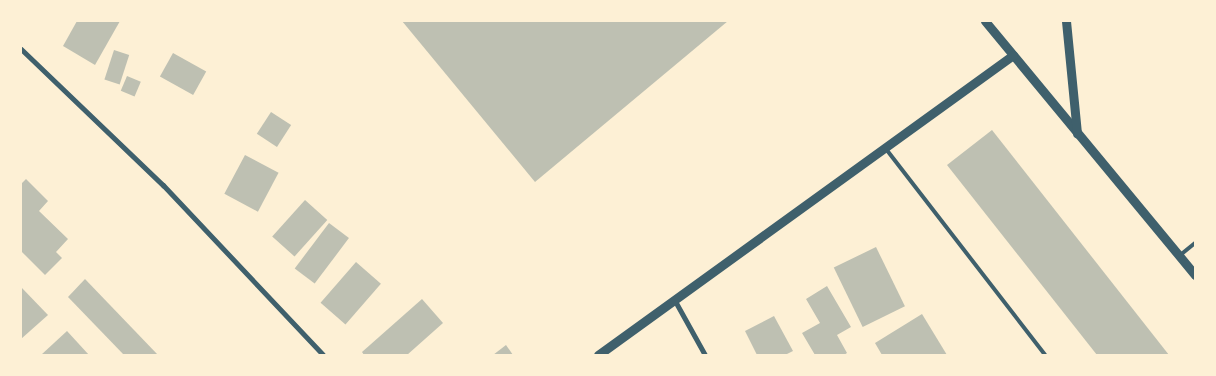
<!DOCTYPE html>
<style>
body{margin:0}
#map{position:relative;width:1216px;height:376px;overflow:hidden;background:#fdf0d5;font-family:"Source Sans 3",sans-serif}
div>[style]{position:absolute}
.building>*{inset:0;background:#bec0b2;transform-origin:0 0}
.service>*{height:4px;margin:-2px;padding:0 2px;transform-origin:2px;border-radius:2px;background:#3f606c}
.minor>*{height:5px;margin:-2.5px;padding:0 2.5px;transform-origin:2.5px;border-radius:2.5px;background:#3f606c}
.tertiary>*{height:9px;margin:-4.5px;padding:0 4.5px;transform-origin:4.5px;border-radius:4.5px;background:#3f606c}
span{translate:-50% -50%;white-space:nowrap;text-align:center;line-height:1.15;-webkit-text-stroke:4px #fdf0d5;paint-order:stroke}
.frame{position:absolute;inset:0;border:22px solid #fdf0d5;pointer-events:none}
</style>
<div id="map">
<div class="building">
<div style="clip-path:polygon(77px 21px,120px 21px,95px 65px,63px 46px)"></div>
<div style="clip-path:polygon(402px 21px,728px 21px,535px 182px)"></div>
<div style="left:114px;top:50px;width:16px;height:31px;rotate:18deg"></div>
<div style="left:173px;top:53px;width:38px;height:27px;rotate:29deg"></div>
<div style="left:127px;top:76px;width:15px;height:16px;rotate:23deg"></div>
<div style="left:271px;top:112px;width:24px;height:26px;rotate:33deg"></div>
<div style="clip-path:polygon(992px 130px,1169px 355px,1097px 355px,947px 165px)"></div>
<div style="left:245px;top:155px;width:38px;height:44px;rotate:28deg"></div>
<div style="clip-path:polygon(26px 179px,48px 201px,39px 211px,68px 239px,56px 252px,62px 258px,45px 275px,21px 251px,21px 184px)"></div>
<div style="left:305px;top:200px;width:30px;height:49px;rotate:42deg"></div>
<div style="left:329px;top:223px;width:25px;height:57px;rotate:37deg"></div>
<div style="left:876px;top:247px;width:66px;height:47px;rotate:64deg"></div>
<div style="left:356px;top:262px;width:33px;height:54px;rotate:41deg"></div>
<div style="clip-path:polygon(85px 279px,158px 355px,124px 355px,68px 297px)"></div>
<div style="clip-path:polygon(827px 286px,851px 327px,837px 335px,847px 353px,844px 355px,815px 355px,802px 333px,820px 323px,806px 299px)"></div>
<div style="clip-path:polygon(21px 287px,48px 315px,21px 339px)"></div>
<div style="clip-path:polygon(422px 299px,443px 323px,407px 355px,364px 355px,362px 352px)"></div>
<div style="clip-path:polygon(922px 314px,947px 355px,882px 355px,875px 343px)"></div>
<div style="clip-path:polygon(774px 316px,793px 351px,785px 355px,757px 355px,745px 331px)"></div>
<div style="clip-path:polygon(67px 331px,89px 355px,41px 355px)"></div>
<div style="clip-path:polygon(506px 345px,513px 355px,493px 355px)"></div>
</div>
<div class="service">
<div style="left:886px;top:149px;width:260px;rotate:52.3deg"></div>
<div style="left:1179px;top:256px;width:21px;rotate:-39deg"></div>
</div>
<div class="minor">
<div style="left:21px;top:49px;width:197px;rotate:43.8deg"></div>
<div style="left:163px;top:185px;width:233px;rotate:46.7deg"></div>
<div style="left:675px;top:301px;width:62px;rotate:60.9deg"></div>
</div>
<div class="tertiary">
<div style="left:985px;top:21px;width:330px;rotate:50.4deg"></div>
<div style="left:1066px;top:21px;width:113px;rotate:84.4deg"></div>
<div style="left:598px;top:355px;width:512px;rotate:-35.86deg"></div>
</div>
<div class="frame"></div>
</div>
